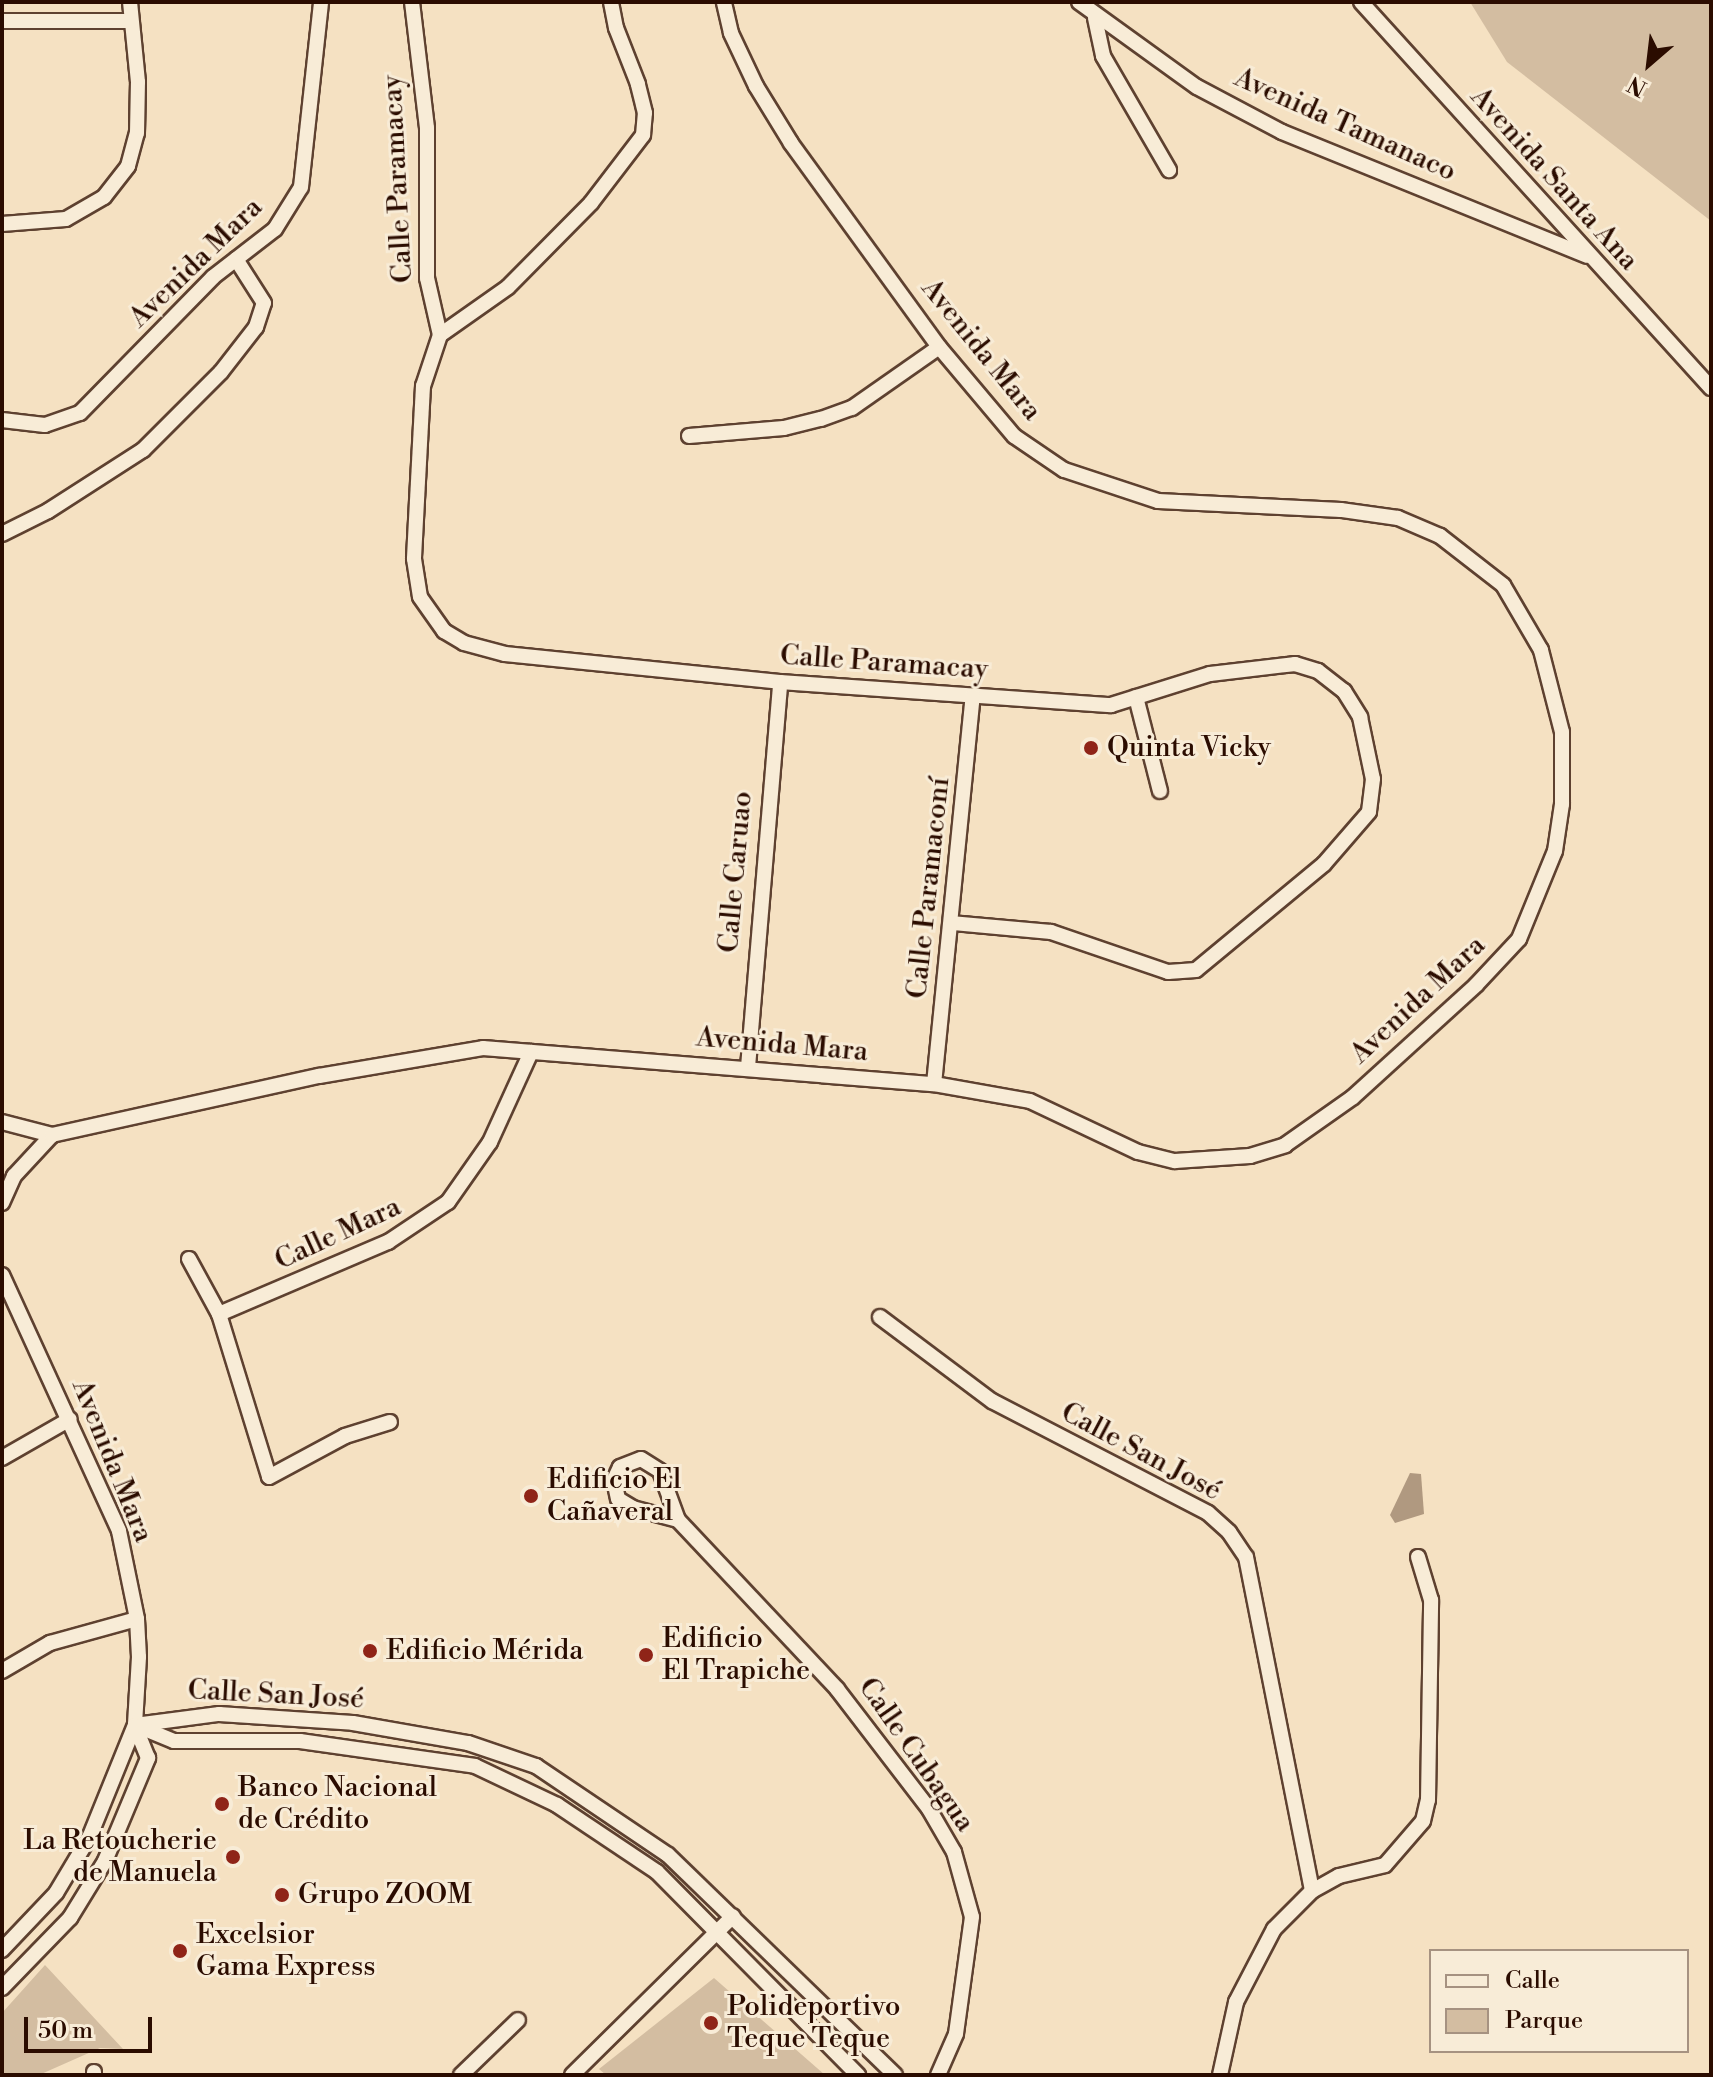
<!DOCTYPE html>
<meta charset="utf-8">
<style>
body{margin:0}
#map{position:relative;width:1713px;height:2077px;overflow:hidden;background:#f5e1c2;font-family:"Libre Bodoni",serif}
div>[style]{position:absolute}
.green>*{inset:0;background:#d3bda1}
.water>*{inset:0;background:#b09980}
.roads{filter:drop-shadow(2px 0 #5e4130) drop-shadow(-2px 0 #5e4130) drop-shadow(0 2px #5e4130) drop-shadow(0 -2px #5e4130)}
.street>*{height:14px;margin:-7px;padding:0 7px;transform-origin:7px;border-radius:7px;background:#f8ecd7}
.dots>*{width:22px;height:22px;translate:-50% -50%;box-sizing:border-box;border:4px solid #f8ecd7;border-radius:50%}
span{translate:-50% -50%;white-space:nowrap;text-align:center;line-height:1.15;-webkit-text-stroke:6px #f8ecd7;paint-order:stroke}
.street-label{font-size:28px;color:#2b0c00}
.poi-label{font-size:28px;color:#2b0c00}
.left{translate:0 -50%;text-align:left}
.right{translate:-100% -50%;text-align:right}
.frame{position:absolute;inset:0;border:4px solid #2b0c00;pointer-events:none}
.legend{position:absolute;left:1429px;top:1949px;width:260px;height:104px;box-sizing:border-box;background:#f8ecd7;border:2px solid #a69281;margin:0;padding:10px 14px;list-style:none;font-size:24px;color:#2b0c00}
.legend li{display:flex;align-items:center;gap:16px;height:40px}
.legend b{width:40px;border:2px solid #a69281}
.north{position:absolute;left:1609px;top:24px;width:80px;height:80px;-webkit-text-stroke:6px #f8ecd7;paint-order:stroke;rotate:208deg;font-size:22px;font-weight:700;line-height:32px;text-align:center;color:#2b0c00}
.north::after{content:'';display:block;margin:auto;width:28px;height:36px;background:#2b0c00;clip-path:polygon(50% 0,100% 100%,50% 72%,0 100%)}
.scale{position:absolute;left:24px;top:2017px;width:128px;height:36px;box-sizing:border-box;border:4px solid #2b0c00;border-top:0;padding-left:10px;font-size:24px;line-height:28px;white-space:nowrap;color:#2b0c00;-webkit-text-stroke:6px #f8ecd7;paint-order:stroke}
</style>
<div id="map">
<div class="green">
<div style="clip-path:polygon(1470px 2px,1711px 2px,1711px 221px,1507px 62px)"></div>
<div style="clip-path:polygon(45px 1965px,123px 2049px,100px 2048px,39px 2075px,2px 2075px,2px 2013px)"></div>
<div style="clip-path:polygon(714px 1978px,825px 2075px,606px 2075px,599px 2069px)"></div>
</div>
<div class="water">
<div style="clip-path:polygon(1410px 1473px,1421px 1474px,1424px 1514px,1395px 1523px,1390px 1515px)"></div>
</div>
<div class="roads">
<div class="street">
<div style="left:412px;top:2px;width:127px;rotate:83.2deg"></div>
<div style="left:427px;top:128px;width:150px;rotate:90deg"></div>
<div style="left:427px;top:278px;width:58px;rotate:77.2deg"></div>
<div style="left:440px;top:335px;width:54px;rotate:108.4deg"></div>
<div style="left:423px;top:386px;width:173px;rotate:93deg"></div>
<div style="left:414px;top:559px;width:38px;rotate:81deg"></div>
<div style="left:420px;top:597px;width:42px;rotate:54.8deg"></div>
<div style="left:444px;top:631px;width:23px;rotate:31deg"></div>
<div style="left:464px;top:643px;width:42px;rotate:15deg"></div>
<div style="left:505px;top:654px;width:276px;rotate:5.8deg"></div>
<div style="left:780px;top:682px;width:332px;rotate:4deg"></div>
<div style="left:1111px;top:705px;width:104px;rotate:-17.4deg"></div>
<div style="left:1210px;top:674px;width:86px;rotate:-6.7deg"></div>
<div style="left:1295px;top:664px;width:24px;rotate:17deg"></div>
<div style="left:1318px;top:671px;width:33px;rotate:38deg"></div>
<div style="left:1344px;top:691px;width:31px;rotate:58deg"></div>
<div style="left:1360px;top:717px;width:63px;rotate:78.2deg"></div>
<div style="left:1373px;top:779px;width:33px;rotate:97deg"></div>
<div style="left:1369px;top:812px;width:69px;rotate:130.9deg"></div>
<div style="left:1324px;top:864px;width:166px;rotate:140.4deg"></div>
<div style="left:1196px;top:970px;width:28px;rotate:176deg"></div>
<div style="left:1168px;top:972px;width:124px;rotate:-161.1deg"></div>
<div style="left:1051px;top:932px;width:98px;rotate:-174.8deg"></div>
<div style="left:1079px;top:2px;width:145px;rotate:35.8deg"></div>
<div style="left:1197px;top:87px;width:96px;rotate:27.9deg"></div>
<div style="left:1282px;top:132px;width:329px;rotate:22.1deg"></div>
<div style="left:1361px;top:2px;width:521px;rotate:47.8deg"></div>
<div style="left:1095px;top:18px;width:39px;rotate:78deg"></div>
<div style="left:1103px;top:56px;width:132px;rotate:59.9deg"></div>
<div style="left:2px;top:21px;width:129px"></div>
<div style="left:2px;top:224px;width:64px;rotate:-4.5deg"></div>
<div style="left:66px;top:219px;width:44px;rotate:-30.1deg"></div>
<div style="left:104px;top:197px;width:39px;rotate:-52deg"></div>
<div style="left:128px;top:166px;width:34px;rotate:-75deg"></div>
<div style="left:137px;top:133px;width:51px;rotate:-88.9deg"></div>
<div style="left:138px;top:82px;width:80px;rotate:-95.7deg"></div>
<div style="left:440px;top:335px;width:83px;rotate:-35.2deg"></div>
<div style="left:508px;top:287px;width:118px;rotate:-45.3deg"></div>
<div style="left:591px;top:203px;width:86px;rotate:-52.6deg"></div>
<div style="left:643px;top:135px;width:22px;rotate:-85deg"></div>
<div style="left:645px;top:113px;width:30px;rotate:-104deg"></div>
<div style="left:638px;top:84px;width:60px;rotate:-111.4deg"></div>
<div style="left:616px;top:28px;width:26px;rotate:-101deg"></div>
<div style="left:2px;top:420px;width:43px;rotate:6.6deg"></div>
<div style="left:45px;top:425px;width:37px;rotate:-19deg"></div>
<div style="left:80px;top:413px;width:190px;rotate:-45.6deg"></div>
<div style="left:213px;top:277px;width:78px;rotate:-37.7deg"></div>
<div style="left:275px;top:229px;width:49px;rotate:-58.2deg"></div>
<div style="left:301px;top:187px;width:186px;rotate:-83.8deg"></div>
<div style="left:689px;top:436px;width:95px;rotate:-4.8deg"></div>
<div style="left:784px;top:428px;width:38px;rotate:-14deg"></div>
<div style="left:821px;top:419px;width:33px;rotate:-20deg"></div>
<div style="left:852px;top:408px;width:106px;rotate:-35deg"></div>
<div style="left:2px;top:534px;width:51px;rotate:-26.6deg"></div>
<div style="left:48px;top:511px;width:113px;rotate:-32.7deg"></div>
<div style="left:143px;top:450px;width:110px;rotate:-45deg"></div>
<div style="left:221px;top:372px;width:57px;rotate:-52.1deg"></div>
<div style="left:256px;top:327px;width:25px;rotate:-72deg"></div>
<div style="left:264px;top:303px;width:52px;rotate:-122.5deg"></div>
<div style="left:1136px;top:697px;width:97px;rotate:75.7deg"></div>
<div style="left:748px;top:1067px;width:386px;rotate:-85.2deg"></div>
<div style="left:934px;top:1084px;width:390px;rotate:-84.3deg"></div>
<div style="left:2px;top:1122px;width:52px;rotate:14.6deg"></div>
<div style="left:2px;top:1203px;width:30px;rotate:-66deg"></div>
<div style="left:14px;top:1176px;width:56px;rotate:-47.2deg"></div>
<div style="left:52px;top:1135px;width:273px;rotate:-12.5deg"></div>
<div style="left:319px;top:1076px;width:166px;rotate:-9.7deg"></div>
<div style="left:483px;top:1048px;width:452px;rotate:4.6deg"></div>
<div style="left:934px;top:1084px;width:97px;rotate:10deg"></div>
<div style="left:1030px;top:1101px;width:119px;rotate:25.3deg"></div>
<div style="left:1138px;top:1152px;width:38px;rotate:14deg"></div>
<div style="left:1175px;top:1161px;width:75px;rotate:-3.8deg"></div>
<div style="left:1250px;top:1156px;width:37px;rotate:-17deg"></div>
<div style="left:1285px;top:1145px;width:83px;rotate:-35.2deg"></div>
<div style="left:1353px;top:1097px;width:166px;rotate:-42.3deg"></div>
<div style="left:1476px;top:985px;width:63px;rotate:-46.9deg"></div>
<div style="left:1519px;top:939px;width:95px;rotate:-67.8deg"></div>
<div style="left:1555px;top:851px;width:48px;rotate:-81.5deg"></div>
<div style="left:1562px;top:804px;width:72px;rotate:-90deg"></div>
<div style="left:1562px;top:732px;width:85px;rotate:-104.4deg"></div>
<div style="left:1541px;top:650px;width:75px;rotate:-120.3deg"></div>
<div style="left:1503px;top:585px;width:80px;rotate:-142.1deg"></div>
<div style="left:1440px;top:536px;width:46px;rotate:-156.8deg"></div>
<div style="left:1398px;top:518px;width:58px;rotate:-172deg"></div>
<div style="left:1341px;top:510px;width:183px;rotate:-177.2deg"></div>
<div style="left:1158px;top:501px;width:99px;rotate:-161.7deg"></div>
<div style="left:1064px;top:470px;width:60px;rotate:-145.8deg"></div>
<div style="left:1014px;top:436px;width:116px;rotate:-130.1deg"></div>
<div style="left:939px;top:347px;width:252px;rotate:-126deg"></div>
<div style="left:791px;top:143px;width:67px;rotate:-121.6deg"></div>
<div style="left:756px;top:86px;width:59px;rotate:-115.3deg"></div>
<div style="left:731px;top:33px;width:32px;rotate:-103deg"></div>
<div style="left:189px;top:1259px;width:63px;rotate:61.4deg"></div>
<div style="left:219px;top:1314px;width:170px;rotate:72.9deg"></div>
<div style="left:269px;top:1477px;width:86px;rotate:-28.3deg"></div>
<div style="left:345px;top:1436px;width:47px;rotate:-17.3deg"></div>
<div style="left:2px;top:1275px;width:281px;rotate:65.4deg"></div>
<div style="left:119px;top:1531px;width:90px;rotate:78.4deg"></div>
<div style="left:137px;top:1619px;width:38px;rotate:87deg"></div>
<div style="left:139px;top:1657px;width:68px;rotate:93.4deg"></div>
<div style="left:135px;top:1725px;width:120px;rotate:112.1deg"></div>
<div style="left:90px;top:1836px;width:66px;rotate:120.8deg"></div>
<div style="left:56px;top:1893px;width:79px;rotate:133.5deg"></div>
<div style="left:219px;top:1314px;width:184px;rotate:-23.1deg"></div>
<div style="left:388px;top:1242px;width:72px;rotate:-33.7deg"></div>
<div style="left:448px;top:1202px;width:73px;rotate:-55deg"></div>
<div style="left:490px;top:1142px;width:99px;rotate:-65.5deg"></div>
<div style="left:880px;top:1317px;width:140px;rotate:36.9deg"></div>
<div style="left:992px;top:1401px;width:243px;rotate:27.4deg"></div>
<div style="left:1208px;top:1513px;width:28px;rotate:42deg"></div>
<div style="left:1229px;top:1532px;width:30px;rotate:56deg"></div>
<div style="left:1246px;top:1557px;width:340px;rotate:78.8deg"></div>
<div style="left:2px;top:1458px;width:78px;rotate:-29.8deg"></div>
<div style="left:678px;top:1520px;width:47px;rotate:-165.1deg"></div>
<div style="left:633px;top:1508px;width:17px;rotate:-149deg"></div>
<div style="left:618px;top:1499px;width:19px;rotate:-102deg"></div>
<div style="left:614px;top:1480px;width:14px;rotate:-65deg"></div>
<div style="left:620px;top:1467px;width:22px;rotate:-21deg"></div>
<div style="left:641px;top:1459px;width:22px;rotate:32deg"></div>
<div style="left:660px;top:1471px;width:52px;rotate:69.8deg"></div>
<div style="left:678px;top:1520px;width:232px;rotate:46.7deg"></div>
<div style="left:837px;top:1689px;width:151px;rotate:52.5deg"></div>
<div style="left:929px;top:1809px;width:50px;rotate:59.8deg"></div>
<div style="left:954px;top:1852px;width:67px;rotate:74.5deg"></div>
<div style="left:972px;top:1917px;width:118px;rotate:97.8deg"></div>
<div style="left:956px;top:2034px;width:45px;rotate:113.7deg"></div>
<div style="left:2px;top:1671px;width:56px;rotate:-30.3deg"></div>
<div style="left:50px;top:1643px;width:90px;rotate:-15.4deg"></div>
<div style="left:135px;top:1725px;width:85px;rotate:-7.5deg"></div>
<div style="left:219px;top:1714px;width:134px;rotate:3.8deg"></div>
<div style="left:353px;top:1723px;width:117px;rotate:9.9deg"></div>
<div style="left:468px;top:1743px;width:72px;rotate:18.7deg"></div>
<div style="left:536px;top:1766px;width:159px;rotate:34deg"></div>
<div style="left:668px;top:1855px;width:316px;rotate:44.1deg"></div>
<div style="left:135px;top:1725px;width:42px;rotate:22.3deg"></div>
<div style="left:174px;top:1741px;width:126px"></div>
<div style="left:300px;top:1741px;width:177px;rotate:8.1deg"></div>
<div style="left:475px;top:1766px;width:91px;rotate:25.4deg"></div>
<div style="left:557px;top:1805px;width:120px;rotate:33.8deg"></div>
<div style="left:657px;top:1872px;width:286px;rotate:45.3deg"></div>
<div style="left:2px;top:1988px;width:98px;rotate:-45.8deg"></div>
<div style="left:70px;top:1918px;width:67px;rotate:-58.4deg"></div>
<div style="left:105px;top:1861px;width:112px;rotate:-67.3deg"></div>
<div style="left:148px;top:1758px;width:35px;rotate:-112deg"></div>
<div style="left:94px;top:2072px;width:3px;rotate:90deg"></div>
<div style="left:461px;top:2075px;width:79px;rotate:-44deg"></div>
<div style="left:572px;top:2075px;width:226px;rotate:-44.6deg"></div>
<div style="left:1220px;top:2075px;width:75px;rotate:-77.6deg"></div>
<div style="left:1236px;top:2002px;width:82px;rotate:-62.5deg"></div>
<div style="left:1274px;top:1929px;width:54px;rotate:-45deg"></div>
<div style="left:1312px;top:1891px;width:31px;rotate:-29deg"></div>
<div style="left:1339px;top:1876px;width:47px;rotate:-13.4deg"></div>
<div style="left:1385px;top:1865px;width:58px;rotate:-49.2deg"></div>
<div style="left:1423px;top:1821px;width:22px;rotate:-77deg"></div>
<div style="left:1428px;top:1800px;width:200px;rotate:-89.1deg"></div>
<div style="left:1431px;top:1600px;width:45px;rotate:-106.8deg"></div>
</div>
</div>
<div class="dots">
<div style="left:1091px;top:748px;background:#8f2418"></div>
<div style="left:531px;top:1496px;background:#8f2418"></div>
<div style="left:370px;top:1651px;background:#8f2418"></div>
<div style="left:646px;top:1655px;background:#8f2418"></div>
<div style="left:222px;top:1804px;background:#8f2418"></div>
<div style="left:233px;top:1857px;background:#8f2418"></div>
<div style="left:282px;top:1895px;background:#8f2418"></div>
<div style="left:180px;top:1951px;background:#8f2418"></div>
<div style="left:711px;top:2023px;background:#8f2418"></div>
</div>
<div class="street-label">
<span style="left:1345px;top:125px;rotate:24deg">Avenida Tamanaco</span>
<span style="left:398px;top:179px;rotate:-93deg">Calle Paramacay</span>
<span style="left:1554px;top:179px;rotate:48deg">Avenida Santa Ana</span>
<span style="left:196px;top:263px;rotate:-44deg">Avenida Mara</span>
<span style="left:981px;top:350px;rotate:51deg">Avenida Mara</span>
<span style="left:884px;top:663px;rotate:4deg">Calle Paramacay</span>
<span style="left:736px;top:872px;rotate:-85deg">Calle Caruao</span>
<span style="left:929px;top:888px;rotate:-84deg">Calle Paramaconí</span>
<span style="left:1418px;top:1000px;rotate:-43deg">Avenida Mara</span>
<span style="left:782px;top:1045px;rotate:5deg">Avenida Mara</span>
<span style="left:338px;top:1234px;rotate:-25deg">Calle Mara</span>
<span style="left:1141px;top:1452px;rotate:28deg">Calle San José</span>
<span style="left:112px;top:1461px;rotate:68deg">Avenida Mara</span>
<span style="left:276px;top:1695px;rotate:3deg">Calle San José</span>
<span style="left:916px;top:1755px;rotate:55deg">Calle Cubagua</span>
</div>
<div class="poi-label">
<span class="left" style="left:1107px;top:748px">Quinta Vicky</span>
<span class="left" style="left:547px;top:1496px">Edificio El<br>Cañaveral</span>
<span class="left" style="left:662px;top:1655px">Edificio<br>El Trapiche</span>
<span class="left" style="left:386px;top:1651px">Edificio Mérida</span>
<span class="left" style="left:238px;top:1804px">Banco Nacional<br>de Crédito</span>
<span class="right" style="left:217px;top:1857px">La Retoucherie<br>de Manuela</span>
<span class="left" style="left:298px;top:1895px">Grupo ZOOM</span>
<span class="left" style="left:196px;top:1951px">Excelsior<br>Gama Express</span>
<span class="left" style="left:727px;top:2023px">Polideportivo<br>Teque Teque</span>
</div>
<div class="frame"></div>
<ul class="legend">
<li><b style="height:10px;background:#f8ecd7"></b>Calle</li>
<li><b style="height:22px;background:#d3bda1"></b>Parque</li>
</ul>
<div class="north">N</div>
<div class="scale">50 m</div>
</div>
